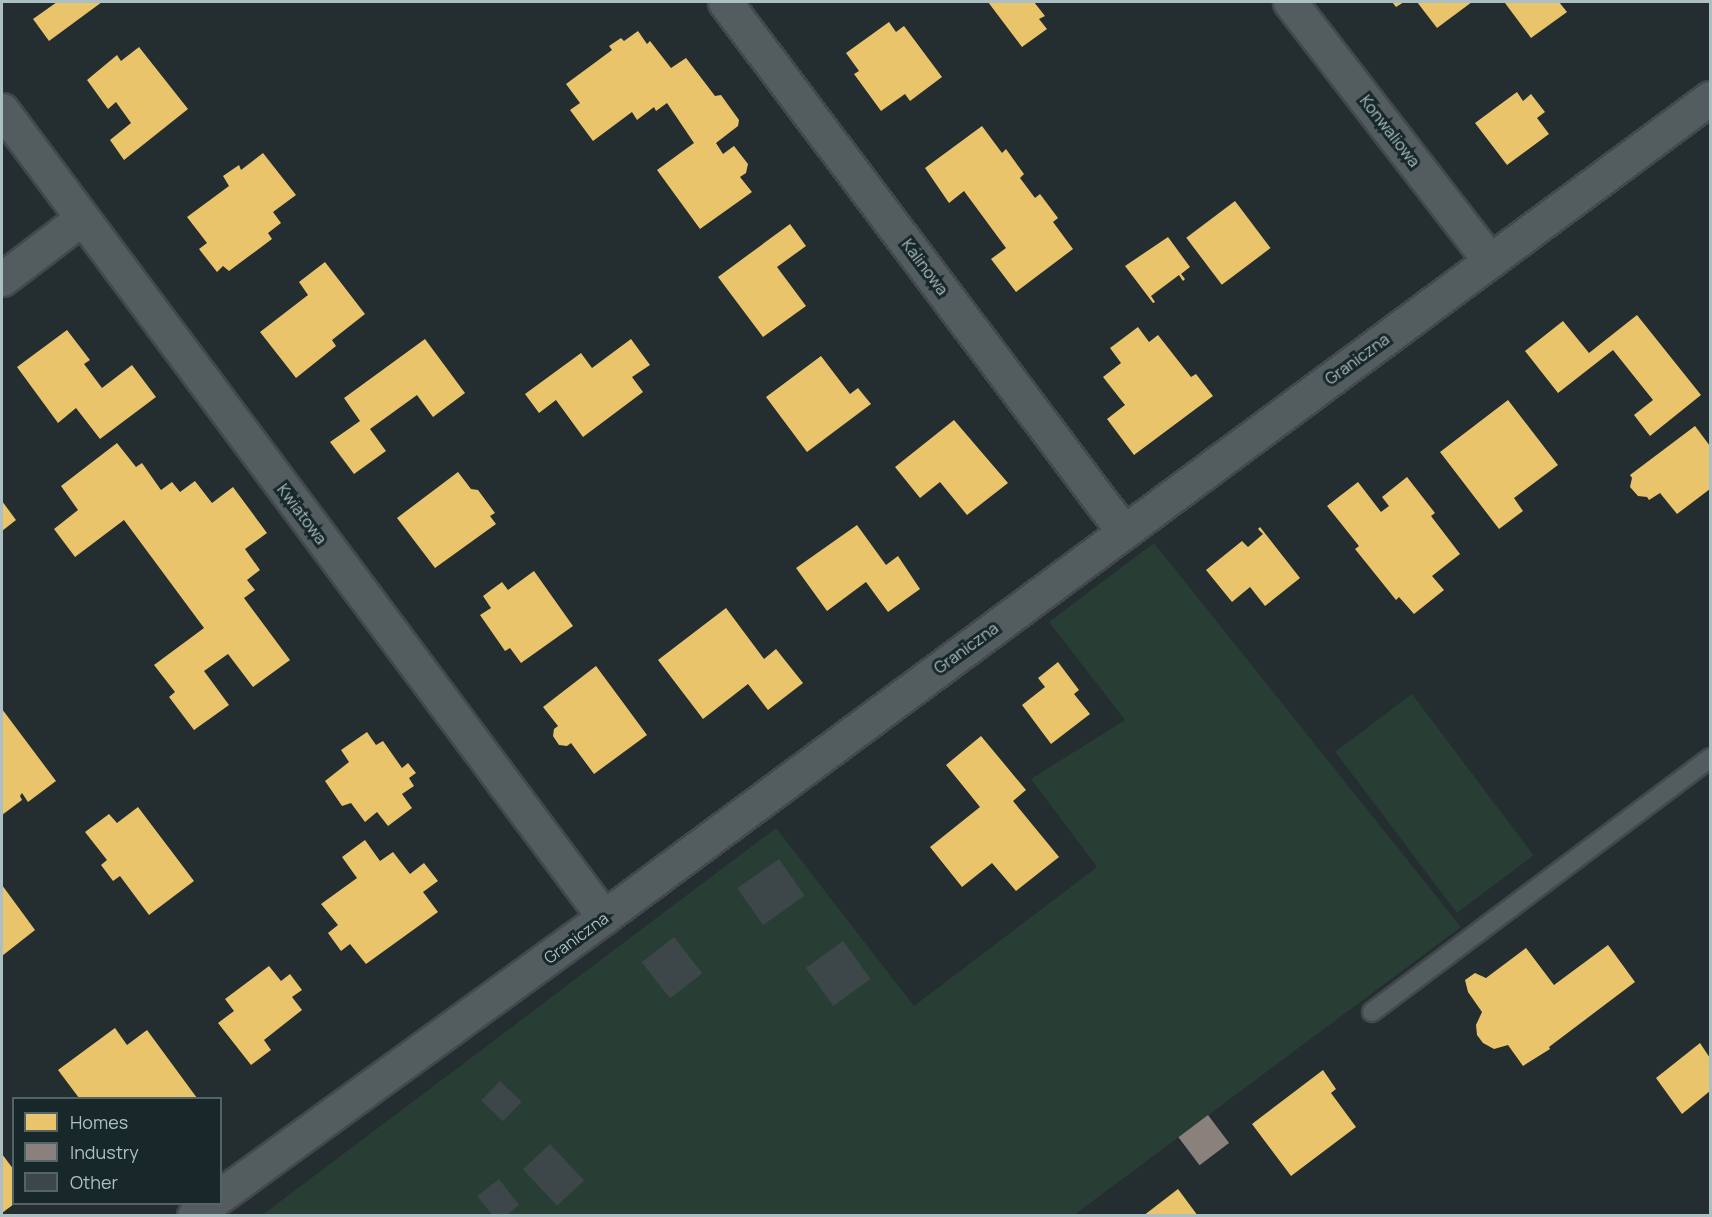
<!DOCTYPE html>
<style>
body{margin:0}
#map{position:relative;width:1712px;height:1217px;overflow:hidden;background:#242e30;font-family:Manrope,sans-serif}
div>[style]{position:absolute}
.green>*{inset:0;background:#283d34;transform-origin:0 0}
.homes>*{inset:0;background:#e9c46a;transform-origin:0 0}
.industry>*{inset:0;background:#8a817c;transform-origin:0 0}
.building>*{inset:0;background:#3d4648;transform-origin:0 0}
.roads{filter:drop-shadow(2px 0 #42494b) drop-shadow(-2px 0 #42494b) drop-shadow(0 2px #42494b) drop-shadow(0 -2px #42494b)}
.service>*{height:18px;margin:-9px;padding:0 9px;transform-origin:9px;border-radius:9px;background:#535d5f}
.minor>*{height:33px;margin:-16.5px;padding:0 16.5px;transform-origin:16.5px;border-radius:16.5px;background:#535d5f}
span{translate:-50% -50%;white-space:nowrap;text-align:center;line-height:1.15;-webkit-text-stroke:6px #18272a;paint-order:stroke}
.street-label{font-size:16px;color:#acbfc3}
.frame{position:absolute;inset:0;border:3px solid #acbfc3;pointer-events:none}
.legend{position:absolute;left:12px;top:1097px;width:210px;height:108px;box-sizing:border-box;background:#18272a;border:2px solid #536467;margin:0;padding:8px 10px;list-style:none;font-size:18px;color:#acbfc3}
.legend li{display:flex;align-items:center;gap:12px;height:30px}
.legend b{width:30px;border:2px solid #536467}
</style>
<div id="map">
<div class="green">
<div style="clip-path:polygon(1154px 543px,1461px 927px,1074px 1215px,261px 1216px,776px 828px,914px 1006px,1097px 867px,1031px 779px,1125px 720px,1049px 622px)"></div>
<div style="left:1412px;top:694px;width:202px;height:96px;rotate:53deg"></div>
</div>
<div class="homes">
<div style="clip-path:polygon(57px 2px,102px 2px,49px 41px,33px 19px)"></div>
<div style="clip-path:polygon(988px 2px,1034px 2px,1045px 16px,1039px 19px,1047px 29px,1022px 47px)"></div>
<div style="clip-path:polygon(1392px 2px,1404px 2px,1396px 7px)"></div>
<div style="clip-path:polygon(1417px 2px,1472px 2px,1437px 28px)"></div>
<div style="clip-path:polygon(1507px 2px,1559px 2px,1567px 12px,1531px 38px,1505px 3px)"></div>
<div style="clip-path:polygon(889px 22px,896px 32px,904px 26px,942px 77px,910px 101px,905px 94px,881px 111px,854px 74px,859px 71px,846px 53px)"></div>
<div style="clip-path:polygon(638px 31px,647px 44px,650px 41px,671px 68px,686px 58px,715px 96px,721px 95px,739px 120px,738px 126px,716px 143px,723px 154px,734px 146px,748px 164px,746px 173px,740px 177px,752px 192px,700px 229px,657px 170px,694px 143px,667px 103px,656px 111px,654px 107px,637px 120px,632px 112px,593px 141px,570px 110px,580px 103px,566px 84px,612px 50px,609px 46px,621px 38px,624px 41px)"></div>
<div style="clip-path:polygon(139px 47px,188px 109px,124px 160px,110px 140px,131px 123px,116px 102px,108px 109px,87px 80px,117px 55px,121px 61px)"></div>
<div style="clip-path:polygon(1517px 92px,1523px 101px,1531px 94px,1545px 112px,1537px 118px,1549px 134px,1507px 165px,1475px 123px)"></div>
<div style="clip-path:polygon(982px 126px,1002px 153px,1006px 149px,1024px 174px,1020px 178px,1035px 198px,1040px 194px,1058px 218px,1053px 222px,1073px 249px,1016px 292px,991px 259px,1006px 248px,964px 191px,949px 203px,925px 168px)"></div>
<div style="clip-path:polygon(263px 153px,296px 195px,273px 212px,281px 223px,268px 233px,272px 239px,229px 271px,223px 266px,217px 272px,199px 249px,207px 243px,187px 217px,229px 186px,223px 176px,239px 165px,241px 170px)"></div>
<div style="left:1235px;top:201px;width:59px;height:61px;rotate:53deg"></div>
<div style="clip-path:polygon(790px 224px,806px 246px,777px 267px,806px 306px,763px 337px,718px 277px)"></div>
<div style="clip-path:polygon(1168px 237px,1190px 267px,1181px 274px,1185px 279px,1183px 281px,1179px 275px,1151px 296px,1155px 302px,1153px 303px,1125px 266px)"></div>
<div style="clip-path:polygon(325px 262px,365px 314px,332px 340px,336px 346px,296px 378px,260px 332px,308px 295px,299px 282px)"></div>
<div style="clip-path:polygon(1637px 315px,1701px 395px,1650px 436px,1634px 415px,1653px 400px,1613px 350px,1558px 393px,1525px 351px,1563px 321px,1589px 353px)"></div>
<div style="clip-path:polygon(1138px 327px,1149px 342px,1158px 335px,1191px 377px,1196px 374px,1213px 396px,1134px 455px,1107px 419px,1125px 405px,1103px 377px,1121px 363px,1110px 348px)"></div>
<div style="clip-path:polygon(67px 330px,90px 360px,84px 364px,102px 388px,132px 365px,156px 397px,100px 439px,76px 408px,58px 423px,17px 367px)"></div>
<div style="clip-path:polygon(425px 339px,465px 393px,433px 417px,417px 395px,370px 429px,386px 451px,354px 474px,330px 442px,360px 421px,344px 398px)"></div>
<div style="clip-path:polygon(631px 339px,650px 365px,632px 377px,643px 392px,583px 437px,556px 400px,539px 413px,525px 394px,581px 353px,592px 368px)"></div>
<div style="clip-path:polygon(821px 356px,850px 394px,858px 388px,871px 404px,807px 452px,766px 397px)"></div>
<div style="clip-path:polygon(1508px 400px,1558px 465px,1514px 498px,1523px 511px,1499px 529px,1440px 452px)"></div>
<div style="clip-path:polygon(954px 420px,1008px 483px,967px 515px,940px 482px,920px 498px,895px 467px)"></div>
<div style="clip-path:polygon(1695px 426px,1710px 446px,1710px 489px,1677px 514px,1660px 493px,1649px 500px,1647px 497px,1638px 496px,1630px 487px,1632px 478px,1630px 475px)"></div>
<div style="clip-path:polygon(117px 443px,136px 467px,142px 463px,161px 490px,172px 482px,180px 492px,195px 481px,212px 503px,233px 487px,267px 533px,245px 549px,260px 570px,247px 580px,255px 590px,244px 598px,290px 660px,253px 687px,228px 654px,204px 671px,229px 705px,194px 730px,169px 697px,175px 692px,154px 665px,204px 628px,124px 520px,75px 557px,54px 529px,78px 510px,61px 486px)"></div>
<div style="clip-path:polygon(458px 472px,471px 489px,478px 490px,495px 513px,490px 516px,496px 524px,435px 568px,397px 518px)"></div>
<div style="clip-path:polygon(1407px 477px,1435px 513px,1431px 516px,1460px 554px,1432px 576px,1444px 590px,1414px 614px,1399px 597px,1396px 600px,1355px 549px,1359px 546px,1327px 506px,1358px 482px,1381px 512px,1389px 506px,1382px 497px)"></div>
<div style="clip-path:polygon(2px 501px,16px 520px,2px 531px)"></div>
<div style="clip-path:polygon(857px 525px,886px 565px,898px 556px,920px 589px,888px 612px,866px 582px,827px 611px,796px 568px)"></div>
<div style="clip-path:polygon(1260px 527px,1300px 578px,1265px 606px,1250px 587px,1232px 602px,1206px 570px,1242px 541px,1248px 547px,1263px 534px,1258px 529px)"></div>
<div style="clip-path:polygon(534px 571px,573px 626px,521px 663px,510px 648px,505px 651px,480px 615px,491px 608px,483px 596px,502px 582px,508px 590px)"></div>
<div style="clip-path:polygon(726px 608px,764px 659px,776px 649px,803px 683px,768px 710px,748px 684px,703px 719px,658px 660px)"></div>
<div style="clip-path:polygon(1058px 662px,1079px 690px,1074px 694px,1090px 714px,1051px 744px,1022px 705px,1045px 687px,1038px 678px)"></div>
<div style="clip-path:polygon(596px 666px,647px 735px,594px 774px,571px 743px,567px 746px,559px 745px,553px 736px,554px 729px,558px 726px,543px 707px)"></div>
<div style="clip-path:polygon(2px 709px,56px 781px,28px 802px,22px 793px,20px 796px,22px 800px,2px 815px)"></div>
<div style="clip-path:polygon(367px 732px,376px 745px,383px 741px,402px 768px,408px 763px,416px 773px,409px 778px,414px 786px,402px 794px,412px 808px,388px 826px,377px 812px,365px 822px,351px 803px,342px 806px,325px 781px,349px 762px,341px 750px)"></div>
<div style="clip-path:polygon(981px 736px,1026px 790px,1013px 801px,1059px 857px,1016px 891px,992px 863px,962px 887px,930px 847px,980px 807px,946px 765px)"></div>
<div style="clip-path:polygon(138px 807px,194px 881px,149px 915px,120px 876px,113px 881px,101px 865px,107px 860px,85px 832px,109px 814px,117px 823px)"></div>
<div style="clip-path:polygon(365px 840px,380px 861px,393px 852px,410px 874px,424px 863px,438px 881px,423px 892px,438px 912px,366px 964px,350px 944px,341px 951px,328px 933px,338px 925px,321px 904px,357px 878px,342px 857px)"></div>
<div style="clip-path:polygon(2px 885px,35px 930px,2px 956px)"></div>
<div style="clip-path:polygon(1608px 945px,1635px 982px,1549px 1047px,1550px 1049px,1523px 1066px,1508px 1045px,1494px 1049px,1483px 1043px,1477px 1035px,1476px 1025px,1482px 1012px,1468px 992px,1465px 980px,1475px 973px,1486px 978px,1526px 948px,1554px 985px)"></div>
<div style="clip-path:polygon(269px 966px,281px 981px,290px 974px,302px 990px,292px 997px,302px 1010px,264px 1040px,271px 1050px,251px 1065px,218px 1023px,234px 1011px,225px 999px)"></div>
<div style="clip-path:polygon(115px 1028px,127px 1045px,147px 1030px,197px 1098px,79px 1098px,58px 1070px)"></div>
<div style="clip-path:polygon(1700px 1043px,1710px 1058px,1710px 1091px,1682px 1114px,1656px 1078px)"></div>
<div style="clip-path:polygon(1323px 1070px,1336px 1089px,1331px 1093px,1356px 1127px,1291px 1176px,1252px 1124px)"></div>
<div style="clip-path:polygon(2px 1154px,14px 1170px,14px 1204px,2px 1213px)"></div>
<div style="clip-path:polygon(1178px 1189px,1198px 1216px,1143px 1216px)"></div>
</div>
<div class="industry">
<div style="left:1208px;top:1115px;width:35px;height:37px;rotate:53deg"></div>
</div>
<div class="building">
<div style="left:779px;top:859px;width:45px;height:51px;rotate:55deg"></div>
<div style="left:674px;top:937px;width:46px;height:41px;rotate:52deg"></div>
<div style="left:843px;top:941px;width:47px;height:46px;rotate:54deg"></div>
<div style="left:500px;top:1081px;width:30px;height:27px;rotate:44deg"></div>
<div style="left:550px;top:1144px;width:50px;height:37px;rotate:47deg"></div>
<div style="clip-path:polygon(499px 1179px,519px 1205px,506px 1216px,493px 1216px,477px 1196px)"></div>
</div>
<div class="roads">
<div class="service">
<div style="left:1372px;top:1012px;width:423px;rotate:-36.9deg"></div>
</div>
<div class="minor">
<div style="left:725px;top:2px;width:663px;rotate:53.03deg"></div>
<div style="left:1290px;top:2px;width:327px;rotate:52.3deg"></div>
<div style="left:2px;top:110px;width:1007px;rotate:53.28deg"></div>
<div style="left:2px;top:279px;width:99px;rotate:-37.2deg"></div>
<div style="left:220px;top:1196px;width:475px;rotate:-36deg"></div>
<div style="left:604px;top:917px;width:1376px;rotate:-36.52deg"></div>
<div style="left:194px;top:1216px;width:21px;rotate:-35deg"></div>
</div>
</div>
<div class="street-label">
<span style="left:1390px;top:131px;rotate:52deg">Konwaliowa</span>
<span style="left:925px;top:267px;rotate:53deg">Kalinowa</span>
<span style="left:1357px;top:359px;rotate:-36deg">Graniczna</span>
<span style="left:302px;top:514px;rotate:53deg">Kwiatowa</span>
<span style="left:966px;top:648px;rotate:-36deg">Graniczna</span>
<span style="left:576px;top:938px;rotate:-36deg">Graniczna</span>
</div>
<div class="frame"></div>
<ul class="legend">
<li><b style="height:16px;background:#e9c46a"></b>Homes</li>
<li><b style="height:16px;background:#8a817c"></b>Industry</li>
<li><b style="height:16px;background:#3d4648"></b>Other</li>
</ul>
</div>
